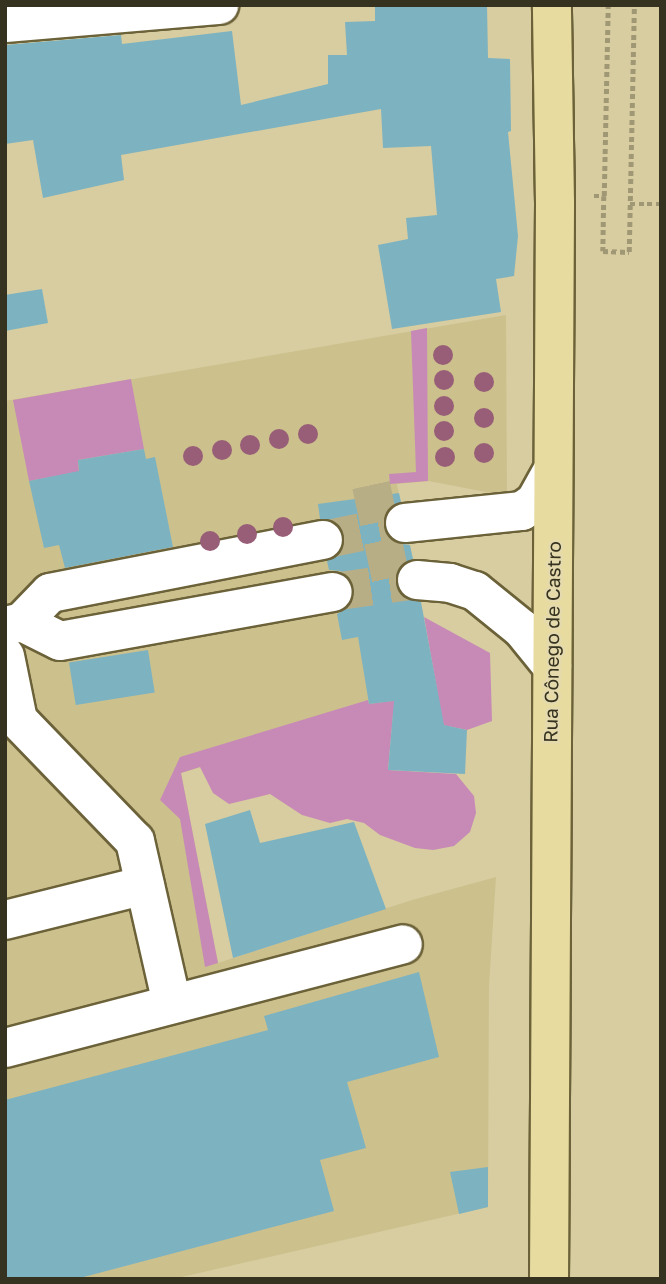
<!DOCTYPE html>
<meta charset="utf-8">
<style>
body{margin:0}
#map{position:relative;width:666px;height:1284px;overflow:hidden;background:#d7cda0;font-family:"Golos Text",sans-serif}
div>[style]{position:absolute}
.built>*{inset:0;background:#ccc08d}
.green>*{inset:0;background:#c78ab7}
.building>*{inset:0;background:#7db2c1;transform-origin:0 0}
.minor-tunnel>*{height:38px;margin-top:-19px;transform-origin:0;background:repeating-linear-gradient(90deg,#b7ae86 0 38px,transparent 0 57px)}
.path>*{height:4.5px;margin-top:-2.25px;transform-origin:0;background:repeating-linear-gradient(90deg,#a09874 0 5px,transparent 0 8.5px)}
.roads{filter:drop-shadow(2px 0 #6c6239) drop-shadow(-2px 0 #6c6239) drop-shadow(0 2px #6c6239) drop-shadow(0 -2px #6c6239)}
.minor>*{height:38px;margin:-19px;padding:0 19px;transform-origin:19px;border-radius:19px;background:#fff}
.major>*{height:38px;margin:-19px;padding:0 19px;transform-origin:19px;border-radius:19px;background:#e8dba0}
.trees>*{width:20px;height:20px;margin:-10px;border-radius:50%;background:#985e77}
span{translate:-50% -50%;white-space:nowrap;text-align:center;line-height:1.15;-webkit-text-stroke:5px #e4daad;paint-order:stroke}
.street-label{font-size:19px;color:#363220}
.frame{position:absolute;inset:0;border:7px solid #363220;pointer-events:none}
</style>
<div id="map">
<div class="built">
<div style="clip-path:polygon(506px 315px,507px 496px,428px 481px,397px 484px,438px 695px,181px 773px,218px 963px,412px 900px,496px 877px,489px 986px,488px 1207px,173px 1279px,5px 1279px,5px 401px)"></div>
</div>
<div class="green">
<div style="clip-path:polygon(427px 328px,428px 481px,390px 484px,389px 474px,416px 472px,411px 331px)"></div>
<div style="clip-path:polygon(131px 379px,144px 449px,78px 460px,79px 472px,29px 481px,13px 400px)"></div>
<div style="clip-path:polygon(424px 617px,490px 653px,492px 721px,467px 730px,393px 715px,388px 770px,456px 774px,474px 796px,476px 813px,470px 832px,454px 846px,433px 850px,415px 848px,380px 835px,364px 823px,347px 819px,330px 823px,302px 815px,270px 794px,229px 804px,213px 793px,200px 767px,181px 773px,218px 963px,205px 967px,180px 819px,160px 800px,180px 757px,368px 700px,369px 704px,438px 695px)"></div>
</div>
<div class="building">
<div style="clip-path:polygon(375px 5px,487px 5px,488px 58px,510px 59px,511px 131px,508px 132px,518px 236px,514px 276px,496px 279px,501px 312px,392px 329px,378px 245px,408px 239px,406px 218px,437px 215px,431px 146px,383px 148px,381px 109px,121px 155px,124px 180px,43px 198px,33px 140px,5px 144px,5px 45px,121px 35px,122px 44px,232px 31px,241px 105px,328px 84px,328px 55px,347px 55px,345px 22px,375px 21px)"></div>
<div style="clip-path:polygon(42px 289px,48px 323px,5px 331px,5px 295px)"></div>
<div style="clip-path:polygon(144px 449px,146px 459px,155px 457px,173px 547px,65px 568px,59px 545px,44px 548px,29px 481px,79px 471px,78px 460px)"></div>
<div style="clip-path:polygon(399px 493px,401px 502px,385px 513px,383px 526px,387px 535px,395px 543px,410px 545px,413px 559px,399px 568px,395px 577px,397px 589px,405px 598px,421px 602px,444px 725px,467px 730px,465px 774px,388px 770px,394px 701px,369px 704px,358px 637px,342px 640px,337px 614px,348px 608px,353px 600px,355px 589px,349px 577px,340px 571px,329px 570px,327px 561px,338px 556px,344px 546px,345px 537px,339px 525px,331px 520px,320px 519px,318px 504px)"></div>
<div style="left:148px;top:650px;width:43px;height:80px;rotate:81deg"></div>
<div style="clip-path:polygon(250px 810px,260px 843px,354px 822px,386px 909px,233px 958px,205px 824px)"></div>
<div style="clip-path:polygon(419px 972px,439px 1057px,347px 1082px,366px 1148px,320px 1160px,334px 1211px,76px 1279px,5px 1279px,5px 1100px,268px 1030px,264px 1016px)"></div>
<div style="clip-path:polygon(488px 1167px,488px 1207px,459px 1214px,450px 1172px)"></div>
</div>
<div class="minor-tunnel">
<div style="left:371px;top:485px;width:101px;rotate:78deg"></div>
<div style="left:323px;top:540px;width:84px;rotate:-11.7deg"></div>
<div style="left:333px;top:592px;width:85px;rotate:-8.1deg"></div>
</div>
<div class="path">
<div style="left:594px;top:196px;width:10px"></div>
<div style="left:604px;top:196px;width:55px;rotate:91deg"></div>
<div style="left:603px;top:251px;width:26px;rotate:2deg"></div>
<div style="left:629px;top:252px;width:247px;rotate:-88.8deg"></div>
<div style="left:604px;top:196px;width:191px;rotate:-88.8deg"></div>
<div style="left:630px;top:204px;width:31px"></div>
</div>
<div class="roads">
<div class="minor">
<div style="left:5px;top:23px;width:215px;rotate:-4.8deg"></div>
<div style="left:405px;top:523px;width:118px;rotate:-5.9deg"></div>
<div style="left:522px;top:511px;width:16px;rotate:-35deg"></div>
<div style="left:535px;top:502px;width:37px;rotate:-61deg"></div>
<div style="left:417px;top:580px;width:33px;rotate:5deg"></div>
<div style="left:450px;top:583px;width:26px;rotate:18deg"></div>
<div style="left:475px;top:591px;width:60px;rotate:39deg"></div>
<div style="left:522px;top:629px;width:48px;rotate:51deg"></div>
<div style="left:22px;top:622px;width:42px;rotate:26.6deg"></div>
<div style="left:60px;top:641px;width:277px;rotate:-10.2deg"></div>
<div style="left:5px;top:626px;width:17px;rotate:-13deg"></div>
<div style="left:22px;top:622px;width:40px;rotate:-46deg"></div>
<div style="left:50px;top:593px;width:278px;rotate:-11deg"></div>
<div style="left:5px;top:656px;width:65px;rotate:78.5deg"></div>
<div style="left:18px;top:720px;width:168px;rotate:46deg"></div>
<div style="left:135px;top:841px;width:167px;rotate:77.2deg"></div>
<div style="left:5px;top:920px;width:144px;rotate:-14deg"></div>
<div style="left:5px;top:1048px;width:411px;rotate:-14.6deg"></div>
</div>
<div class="major">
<div style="left:549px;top:1279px;width:1076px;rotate:-89.68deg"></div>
<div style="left:555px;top:203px;width:198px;rotate:-90.9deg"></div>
</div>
</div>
<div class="trees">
<div style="left:443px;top:355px"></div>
<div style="left:444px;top:380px"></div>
<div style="left:484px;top:382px"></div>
<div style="left:444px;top:406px"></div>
<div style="left:484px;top:418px"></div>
<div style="left:444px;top:431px"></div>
<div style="left:308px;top:434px"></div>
<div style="left:279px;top:439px"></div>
<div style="left:250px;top:445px"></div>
<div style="left:222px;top:450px"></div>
<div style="left:484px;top:453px"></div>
<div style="left:193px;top:456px"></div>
<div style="left:445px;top:457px"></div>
<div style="left:283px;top:527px"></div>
<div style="left:247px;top:534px"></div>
<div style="left:210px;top:541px"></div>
</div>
<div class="street-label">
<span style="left:552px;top:642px;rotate:-89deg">Rua Cônego de Castro</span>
</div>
<div class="frame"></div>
</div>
